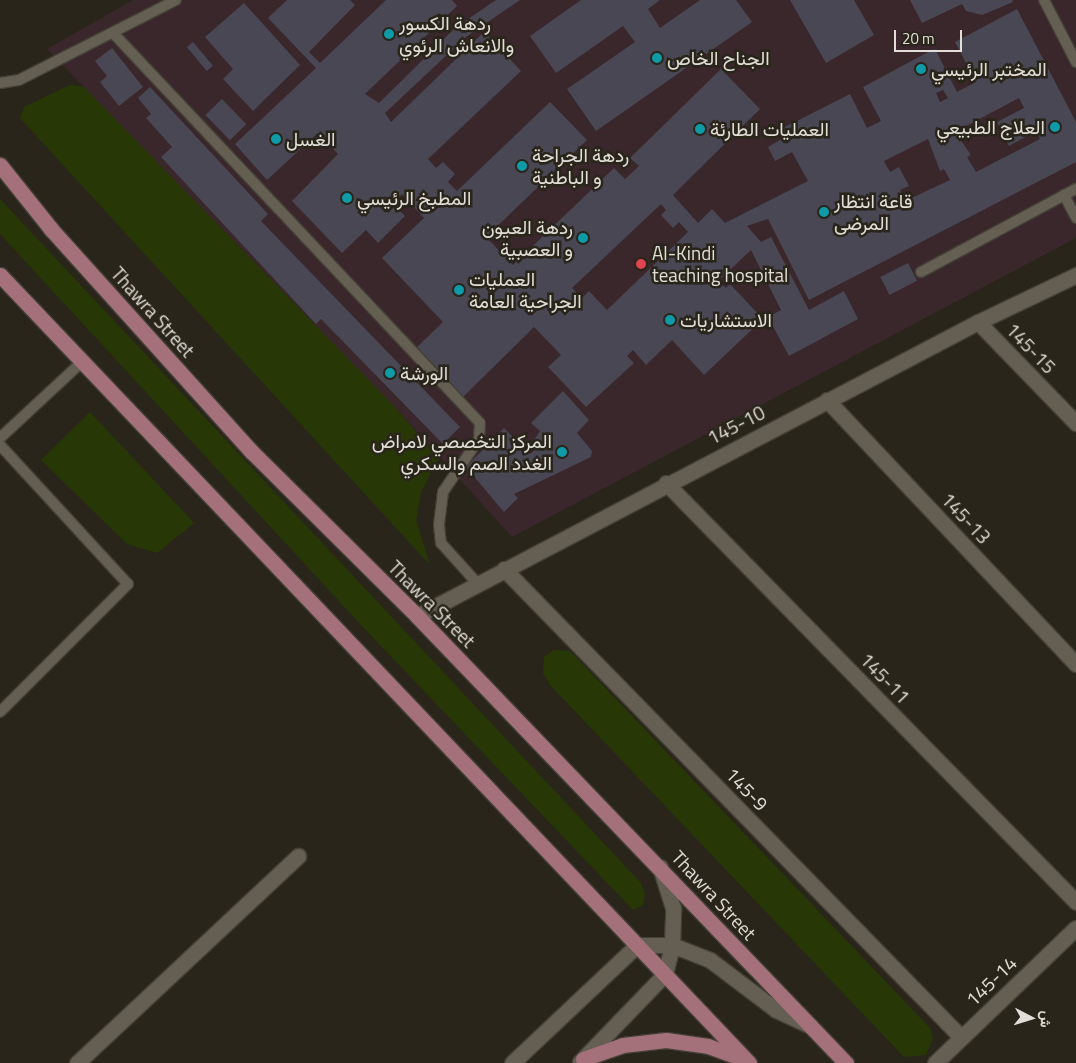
<!DOCTYPE html>
<meta charset="utf-8">
<style>
body{margin:0}
#map{position:relative;width:1076px;height:1063px;overflow:hidden;background:#2a251a;font-family:"Titillium Web",Vazirmatn,sans-serif}
div>[style]{position:absolute}
.medical>*{inset:0;background:#3a272b}
.green>*{inset:0;background:#273806}
.building>*{inset:0;background:#494753;transform-origin:0 0}
.roads{filter:drop-shadow(1px 0 #444037) drop-shadow(-1px 0 #444037) drop-shadow(0 1px #444037) drop-shadow(0 -1px #444037)}
.service>*{height:10px;margin:-5px;padding:0 5px;transform-origin:5px;border-radius:5px;background:#645f52}
.minor>*{height:15px;margin:-7.5px;padding:0 7.5px;transform-origin:7.5px;border-radius:7.5px;background:#645f52}
.tertiary>*{height:15px;margin:-7.5px;padding:0 7.5px;transform-origin:7.5px;border-radius:7.5px;background:#645f52}
.primary>*{height:15px;margin:-7.5px;padding:0 7.5px;transform-origin:7.5px;border-radius:7.5px;background:#a4717a}
.dots>*{width:14px;height:14px;translate:-50% -50%;box-sizing:border-box;border:2px solid #2a251a;border-radius:50%}
span{translate:-50% -50%;white-space:nowrap;text-align:center;line-height:1.15;-webkit-text-stroke:5px #2a251a;paint-order:stroke}
.poi-label{font-size:19px;color:#e1ded7}
.left{translate:0 -50%;text-align:left}
.right{translate:-100% -50%;text-align:right}
.street-label{font-size:19px;color:#e1ded7}
.north{position:absolute;left:1006px;top:993px;width:50px;height:50px;-webkit-text-stroke:4px #2a251a;paint-order:stroke;rotate:95deg;font-size:14px;font-weight:700;line-height:20px;text-align:center;color:#e1ded7}
.north::after{content:'';display:block;margin:auto;width:18px;height:22px;background:#e1ded7;clip-path:polygon(50% 0,100% 100%,50% 72%,0 100%)}
.scale{position:absolute;left:894px;top:30px;width:68px;height:22px;box-sizing:border-box;border:2px solid #e1ded7;border-top:0;padding-left:6px;font-size:15px;line-height:18px;white-space:nowrap;color:#e1ded7;-webkit-text-stroke:4px #2a251a;paint-order:stroke}
</style>
<div id="map">
<div class="medical">
<div style="clip-path:polygon(133px 0,1076px 0,1076px 238px,512px 537px,393px 405px,47px 49px)"></div>
</div>
<div class="green">
<div style="clip-path:polygon(70px 85px,84px 87px,393px 405px,439px 458px,421px 492px,416px 520px,430px 565px,20px 118px,24px 107px)"></div>
<div style="clip-path:polygon(0 199px,640px 882px,645px 893px,643px 905px,633px 910px,362px 626px,0 234px)"></div>
<div style="clip-path:polygon(90px 412px,194px 523px,157px 553px,127px 544px,41px 460px)"></div>
<div style="clip-path:polygon(554px 650px,570px 651px,930px 1028px,933px 1038px,926px 1055px,904px 1057px,551px 686px,543px 673px,544px 657px)"></div>
</div>
<div class="building">
<div style="clip-path:polygon(evenodd,287px 0,350px 0,355px 5px,309px 52px,320px 63px,386px 0,452px 0,457px 6px,365px 94px,379px 103px,455px 28px,496px 0,520px 0,466px 37px,385px 113px,391px 122px,484px 32px,521px 71px,428px 159px,436px 168px,443px 162px,455px 174px,448px 182px,457px 191px,550px 102px,587px 140px,486px 237px,513px 265px,614px 168px,625px 179px,639px 166px,630px 158px,721px 69px,760px 109px,673px 195px,698px 223px,712px 209px,725px 223px,808px 181px,792px 152px,775px 161px,768px 147px,785px 137px,781px 129px,850px 94px,867px 128px,881px 121px,863px 87px,930px 51px,935px 49px,957px 92px,976px 82px,955px 42px,1017px 9px,1076px 122px,1076px 162px,809px 300px,768px 219px,747px 226px,761px 242px,771px 237px,809px 310px,844px 291px,858px 319px,789px 356px,768px 317px,781px 310px,751px 250px,718px 281px,726px 288px,730px 284px,763px 319px,704px 375px,672px 340px,646px 365px,633px 350px,627px 356px,634px 363px,586px 407px,548px 367px,561px 355px,534px 327px,463px 397px,415px 349px,443px 322px,382px 258px,424px 218px,402px 194px,393px 204px,405px 216px,378px 243px,366px 230px,342px 253px,292px 201px,338px 154px,318px 133px,267px 180px,235px 144px,316px 68px,268px 18px,287px 0,943px 90px,948px 98px,940px 102px,936px 93px,943px 90px,287px 0,1019px 98px,1024px 108px,997px 122px,1009px 146px,1036px 131px,1040px 139px,976px 172px,967px 157px,971px 155px,955px 132px,1019px 98px,287px 0,928px 139px,940px 171px,944px 169px,950px 180px,905px 201px,900px 190px,909px 186px,899px 167px,890px 172px,884px 161px,928px 139px,287px 0,661px 204px,666px 210px,661px 215px,673px 228px,679px 222px,688px 232px,607px 310px,589px 291px,582px 298px,572px 288px,661px 204px)"></div>
<div style="clip-path:polygon(581px 0,660px 0,648px 9px,660px 28px,700px 0,736px 0,752px 22px,596px 131px,567px 89px,635px 42px,623px 26px,556px 73px,530px 36px)"></div>
<div style="clip-path:polygon(790px 0,854px 0,874px 35px,826px 63px)"></div>
<div style="clip-path:polygon(910px 0,1012px 0,1013px 2px,982px 15px,966px 11px,962px 4px,922px 23px)"></div>
<div style="clip-path:polygon(244px 3px,300px 65px,253px 111px,223px 79px,233px 69px,205px 37px)"></div>
<div style="left:193px;top:42px;width:31px;height:8px;rotate:50deg"></div>
<div style="clip-path:polygon(112px 48px,143px 87px,119px 106px,100px 82px,107px 76px,95px 61px)"></div>
<div style="clip-path:polygon(150px 87px,268px 214px,261px 221px,460px 427px,443px 444px,321px 319px,316px 324px,161px 157px,172px 147px,146px 118px,151px 114px,138px 98px)"></div>
<div style="left:222px;top:99px;width:35px;height:23px;rotate:46deg"></div>
<div style="left:908px;top:263px;width:20px;height:31px;rotate:63deg"></div>
<div style="clip-path:polygon(563px 391px,589px 420px,577px 433px,592px 451px,591px 457px,514px 494px,518px 498px,504px 512px,466px 467px,504px 428px,530px 454px,540px 446px,534px 440px,540px 431px,531px 423px)"></div>
</div>
<div class="roads">
<div class="service">
<div style="left:1044px;top:0;width:70px;rotate:62.7deg"></div>
<div style="left:114px;top:34px;width:534px;rotate:46.74deg"></div>
<div style="left:480px;top:423px;width:16px;rotate:94deg"></div>
<div style="left:479px;top:439px;width:64px;rotate:124.2deg"></div>
<div style="left:443px;top:492px;width:33px;rotate:97deg"></div>
<div style="left:439px;top:525px;width:18px;rotate:84deg"></div>
<div style="left:441px;top:543px;width:54px;rotate:48deg"></div>
<div style="left:0;top:83px;width:19px;rotate:-9deg"></div>
<div style="left:19px;top:80px;width:176px;rotate:-27deg"></div>
<div style="left:1064px;top:195px;width:26px;rotate:62deg"></div>
<div style="left:921px;top:272px;width:176px;rotate:-28.2deg"></div>
<div style="left:0;top:438px;width:113px;rotate:-42.9deg"></div>
<div style="left:0;top:445px;width:189px;rotate:47.4deg"></div>
<div style="left:128px;top:584px;width:181px;rotate:135deg"></div>
</div>
<div class="minor">
<div style="left:978px;top:322px;width:141px;rotate:45.9deg"></div>
<div style="left:827px;top:400px;width:363px;rotate:46.7deg"></div>
<div style="left:666px;top:483px;width:586px;rotate:45.62deg"></div>
<div style="left:504px;top:569px;width:654px;rotate:45.68deg"></div>
<div style="left:417px;top:616px;width:633px;rotate:-27.66deg"></div>
<div style="left:978px;top:322px;width:109px;rotate:-25.6deg"></div>
<div style="left:77px;top:1063px;width:303px;rotate:-43.1deg"></div>
<div style="left:935px;top:1063px;width:195px;rotate:-43.8deg"></div>
</div>
<div class="tertiary">
<div style="left:580px;top:1062px;width:122px;rotate:-46deg"></div>
<div style="left:665px;top:974px;width:30px;rotate:-76deg"></div>
<div style="left:672px;top:945px;width:37px;rotate:-88deg"></div>
<div style="left:673px;top:908px;width:43px;rotate:-107.6deg"></div>
<div style="left:512px;top:1063px;width:172px;rotate:-43.3deg"></div>
<div style="left:637px;top:945px;width:35px"></div>
<div style="left:672px;top:945px;width:41px;rotate:21.5deg"></div>
<div style="left:710px;top:960px;width:83px;rotate:37.1deg"></div>
<div style="left:776px;top:1010px;width:38px;rotate:25deg"></div>
</div>
<div class="primary">
<div style="left:0;top:165px;width:82px;rotate:51.4deg"></div>
<div style="left:51px;top:229px;width:299px;rotate:48deg"></div>
<div style="left:251px;top:451px;width:234px;rotate:44.8deg"></div>
<div style="left:417px;top:616px;width:620px;rotate:46.18deg"></div>
<div style="left:0;top:275px;width:1087px;rotate:46.45deg"></div>
<div style="left:583px;top:1059px;width:42px;rotate:-19.3deg"></div>
<div style="left:623px;top:1045px;width:43px;rotate:-6.6deg"></div>
<div style="left:666px;top:1040px;width:42px;rotate:8.1deg"></div>
<div style="left:708px;top:1046px;width:37px;rotate:20deg"></div>
</div>
</div>
<div class="dots">
<div style="left:389px;top:34px;background:#0f9aa8"></div>
<div style="left:657px;top:58px;background:#0f9aa8"></div>
<div style="left:921px;top:69px;background:#0f9aa8"></div>
<div style="left:1055px;top:127px;background:#0f9aa8"></div>
<div style="left:700px;top:129px;background:#0f9aa8"></div>
<div style="left:276px;top:139px;background:#0f9aa8"></div>
<div style="left:522px;top:166px;background:#0f9aa8"></div>
<div style="left:347px;top:198px;background:#0f9aa8"></div>
<div style="left:824px;top:212px;background:#0f9aa8"></div>
<div style="left:583px;top:238px;background:#0f9aa8"></div>
<div style="left:641px;top:264px;background:#e0444e"></div>
<div style="left:459px;top:290px;background:#0f9aa8"></div>
<div style="left:670px;top:320px;background:#0f9aa8"></div>
<div style="left:390px;top:373px;background:#0f9aa8"></div>
<div style="left:562px;top:452px;background:#0f9aa8"></div>
</div>
<div class="poi-label">
<span class="left" style="left:399px;top:34px">ردهة الكسور<br>والانعاش الرئوي</span>
<span class="left" style="left:667px;top:58px">الجناح الخاص</span>
<span class="left" style="left:931px;top:69px">المختبر الرئيسي</span>
<span class="right" style="left:1045px;top:127px">العلاج الطبيعي</span>
<span class="left" style="left:710px;top:129px">العمليات الطارئة</span>
<span class="left" style="left:286px;top:139px">الغسل</span>
<span class="left" style="left:532px;top:166px">ردهة الجراحة<br>و الباطنية</span>
<span class="left" style="left:357px;top:198px">المطبخ الرئيسي</span>
<span class="left" style="left:834px;top:212px">قاعة انتظار<br>المرضى</span>
<span class="right" style="left:573px;top:238px">ردهة العيون<br>و العصبية</span>
<span class="left" style="left:652px;top:264px">Al-Kindi<br>teaching hospital</span>
<span class="left" style="left:469px;top:290px">العمليات<br>الجراحية العامة</span>
<span class="left" style="left:680px;top:320px">الاستشاريات</span>
<span class="left" style="left:400px;top:373px">الورشة</span>
<span class="right" style="left:552px;top:452px">المركز التخصصي لامراض<br>الغدد الصم والسكري</span>
</div>
<div class="street-label">
<span style="left:153px;top:312px;rotate:48deg">Thawra Street</span>
<span style="left:1031px;top:348px;rotate:46deg">145-15</span>
<span style="left:736px;top:425px;rotate:-27deg">145-10</span>
<span style="left:966px;top:518px;rotate:47deg">145-13</span>
<span style="left:432px;top:604px;rotate:45deg">Thawra Street</span>
<span style="left:885px;top:678px;rotate:46deg">145-11</span>
<span style="left:747px;top:789px;rotate:46deg">145-9</span>
<span style="left:714px;top:895px;rotate:47deg">Thawra Street</span>
<span style="left:991px;top:981px;rotate:-44deg">145-14</span>
</div>
<div class="north">ش</div>
<div class="scale">20 m</div>
</div>
